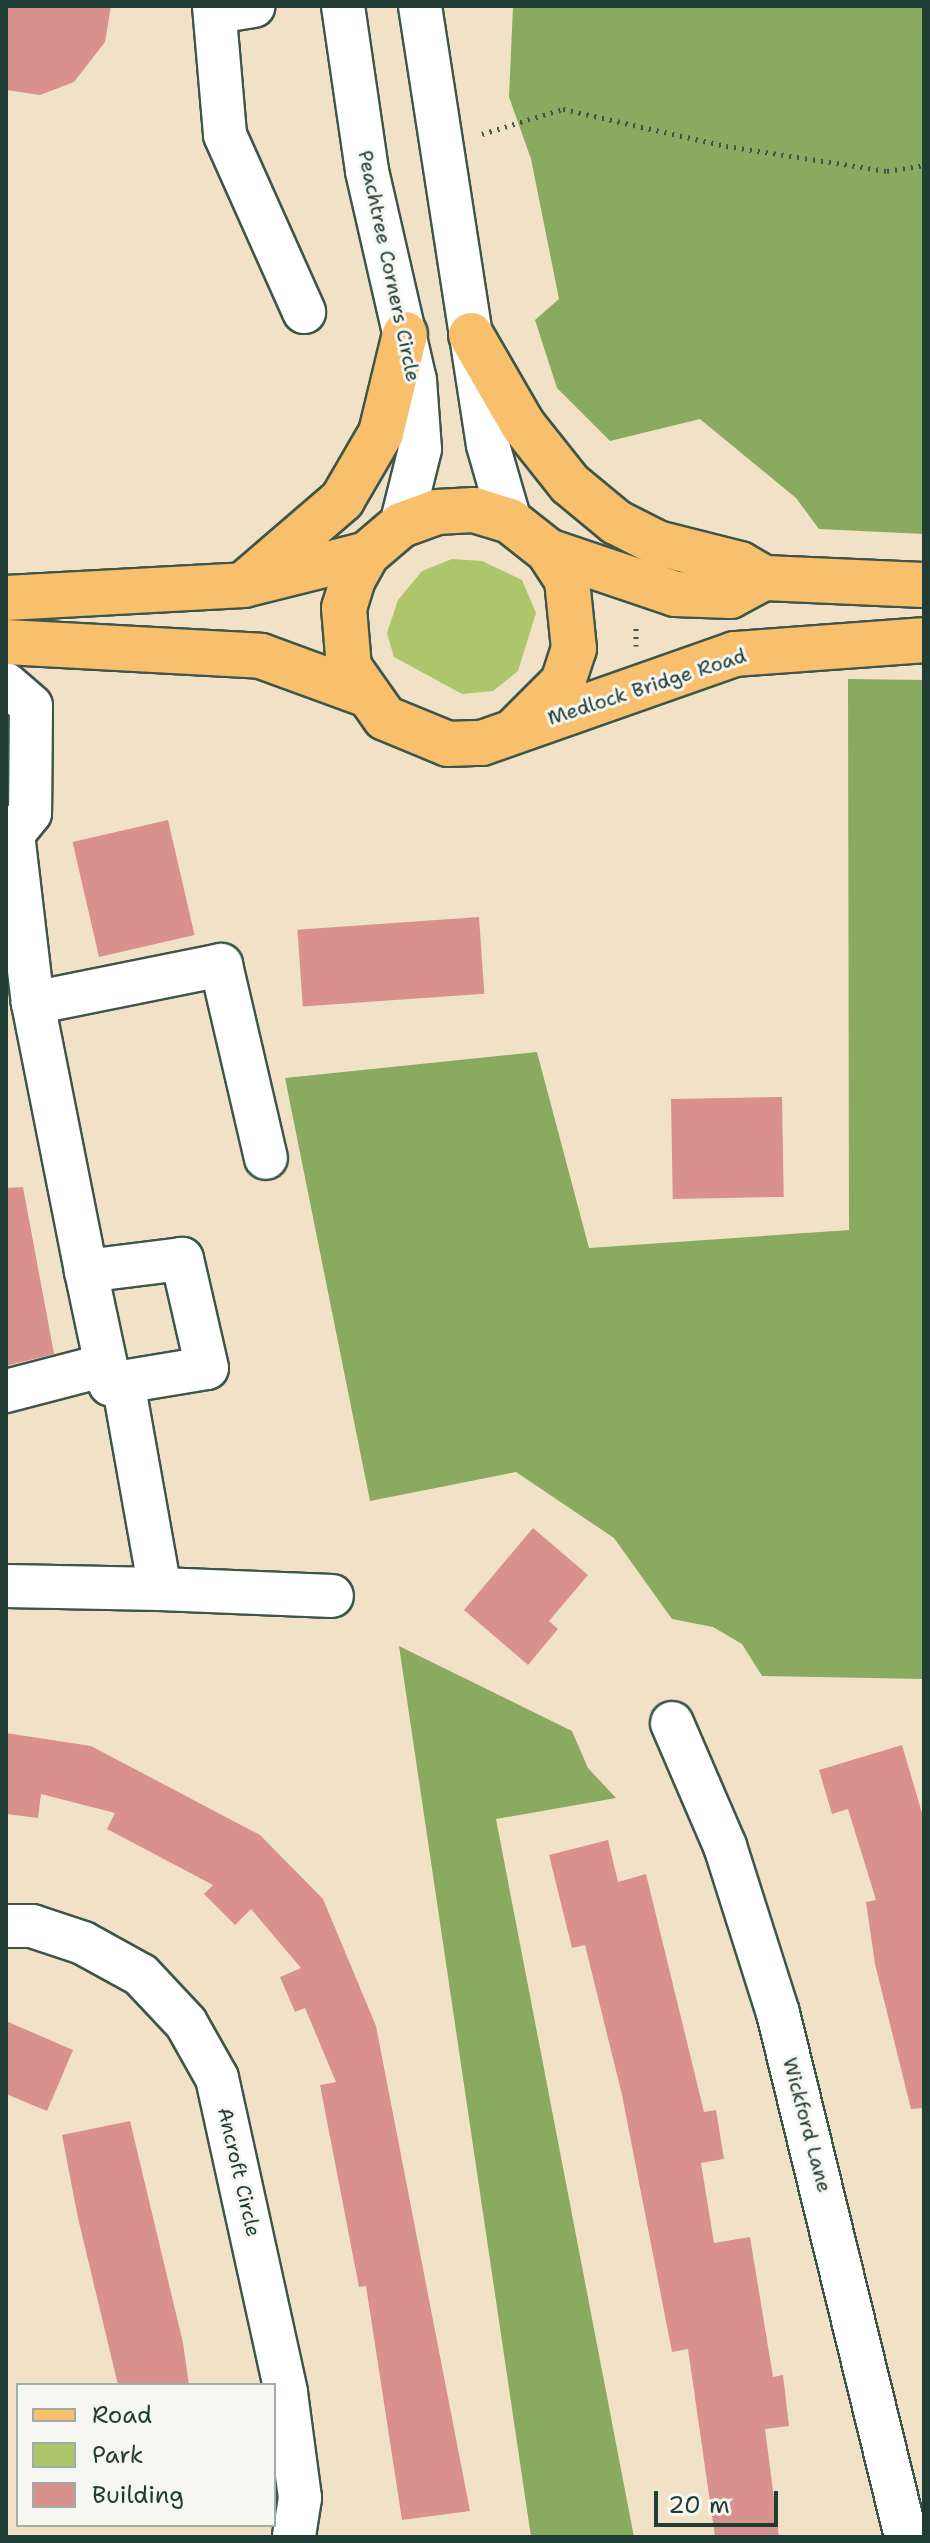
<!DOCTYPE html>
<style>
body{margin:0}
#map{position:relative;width:930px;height:2543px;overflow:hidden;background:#f1e2c7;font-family:"Shantell Sans",sans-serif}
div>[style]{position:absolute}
.green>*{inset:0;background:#aec66b}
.forest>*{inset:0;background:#8aab5f}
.building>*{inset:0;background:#d9918e;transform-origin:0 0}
.path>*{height:5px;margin-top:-2.5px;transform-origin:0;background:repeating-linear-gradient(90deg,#3e564a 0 2px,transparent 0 8px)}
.roads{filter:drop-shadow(2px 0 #3e564a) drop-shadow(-2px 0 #3e564a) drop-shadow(0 2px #3e564a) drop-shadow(0 -2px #3e564a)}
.minor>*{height:42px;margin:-21px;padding:0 21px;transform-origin:21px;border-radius:21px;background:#fff}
.major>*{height:44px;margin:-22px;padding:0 22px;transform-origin:22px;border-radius:22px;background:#f8bf6c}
span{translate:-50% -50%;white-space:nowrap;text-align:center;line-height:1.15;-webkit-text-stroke:6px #f6f6f2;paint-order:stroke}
.street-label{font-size:20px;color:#1f3d34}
.frame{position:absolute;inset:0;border:8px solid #1f3d34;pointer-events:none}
.legend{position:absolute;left:16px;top:2383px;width:260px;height:144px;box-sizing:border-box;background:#f6f6f2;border:2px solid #a0aca6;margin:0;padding:10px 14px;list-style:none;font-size:24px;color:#1f3d34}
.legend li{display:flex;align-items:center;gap:16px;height:40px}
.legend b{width:40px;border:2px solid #a0aca6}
.scale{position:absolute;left:654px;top:2491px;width:124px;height:36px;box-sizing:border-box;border:4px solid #1f3d34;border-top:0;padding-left:10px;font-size:24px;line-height:28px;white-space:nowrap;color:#1f3d34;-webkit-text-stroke:6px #f6f6f2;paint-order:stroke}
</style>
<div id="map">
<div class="green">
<div style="clip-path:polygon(452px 559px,482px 561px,522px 580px,536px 613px,518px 671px,493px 691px,462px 694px,394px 657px,387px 633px,398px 600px,422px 571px)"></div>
</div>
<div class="forest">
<div style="clip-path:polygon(513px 6px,924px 6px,924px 534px,819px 529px,796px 498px,700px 419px,610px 441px,557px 388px,535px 320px,559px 299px,531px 159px,509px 97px)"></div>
<div style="clip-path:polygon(848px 679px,924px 680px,924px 1679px,762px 1676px,742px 1644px,713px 1627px,672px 1619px,614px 1538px,516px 1472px,370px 1501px,285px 1078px,537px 1052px,589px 1248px,849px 1230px)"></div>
<div style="clip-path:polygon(399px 1646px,572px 1731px,588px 1768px,616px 1798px,496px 1819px,634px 2537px,531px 2537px)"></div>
</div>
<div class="building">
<div style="clip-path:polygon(6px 6px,111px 6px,105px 42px,74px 82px,40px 95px,6px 90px)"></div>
<div style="left:168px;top:820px;width:118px;height:98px;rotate:77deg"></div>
<div style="left:479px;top:917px;width:77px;height:182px;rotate:86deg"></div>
<div style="left:782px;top:1097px;width:100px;height:111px;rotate:89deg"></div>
<div style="clip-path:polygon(23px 1187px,54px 1354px,6px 1366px,6px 1188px)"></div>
<div style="clip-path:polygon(533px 1528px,588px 1575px,549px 1621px,558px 1629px,528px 1665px,464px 1610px)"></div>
<div style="clip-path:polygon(6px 1733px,91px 1746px,260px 1835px,323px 1899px,376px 2026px,470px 2511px,402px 2520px,366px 2286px,359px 2287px,320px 2085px,336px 2082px,305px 2008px,295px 2012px,280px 1977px,301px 1968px,251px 1909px,235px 1925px,204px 1894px,213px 1885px,107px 1829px,115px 1813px,41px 1794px,38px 1818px,6px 1814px)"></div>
<div style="clip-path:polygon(902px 1745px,924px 1820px,924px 2108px,911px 2109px,875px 1964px,866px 1902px,876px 1900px,848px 1809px,832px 1814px,819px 1770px)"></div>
<div style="clip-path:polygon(608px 1840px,618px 1882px,646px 1874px,704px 2112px,716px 2110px,724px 2159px,701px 2163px,714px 2243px,750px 2237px,773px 2377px,783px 2375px,789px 2426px,765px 2429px,779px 2537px,715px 2537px,688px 2349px,672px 2352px,622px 2095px,585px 1945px,572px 1948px,549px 1855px)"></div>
<div style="clip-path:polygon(6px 2021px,73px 2050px,47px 2111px,6px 2094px)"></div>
<div style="clip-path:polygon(130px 2121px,183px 2343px,189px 2385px,118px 2385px,78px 2218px,62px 2135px)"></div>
</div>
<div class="path">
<div style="left:482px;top:134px;width:85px;rotate:-17.2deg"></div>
<div style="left:563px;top:109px;width:167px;rotate:12.8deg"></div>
<div style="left:726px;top:146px;width:163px;rotate:8.8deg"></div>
<div style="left:887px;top:171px;width:37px;rotate:-9deg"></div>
<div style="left:636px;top:646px;width:22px;rotate:-90deg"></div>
</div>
<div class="roads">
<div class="minor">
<div style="left:214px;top:6px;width:129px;rotate:85.1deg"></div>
<div style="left:225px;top:135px;width:194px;rotate:65.9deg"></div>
<div style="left:343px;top:6px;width:167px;rotate:81.7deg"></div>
<div style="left:367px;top:171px;width:214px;rotate:77.1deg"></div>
<div style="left:415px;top:380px;width:69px;rotate:85.9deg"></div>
<div style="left:420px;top:449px;width:78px;rotate:104deg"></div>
<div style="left:420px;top:6px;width:444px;rotate:81.2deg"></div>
<div style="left:488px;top:445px;width:79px;rotate:73.9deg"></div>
<div style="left:216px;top:12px;width:38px;rotate:-9deg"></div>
<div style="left:6px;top:684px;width:33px;rotate:41deg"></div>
<div style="left:31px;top:706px;width:107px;rotate:90.5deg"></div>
<div style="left:30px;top:813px;width:27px;rotate:129deg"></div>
<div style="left:13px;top:834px;width:10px;rotate:-135deg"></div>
<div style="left:13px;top:834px;width:170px;rotate:83.3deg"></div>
<div style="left:33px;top:1003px;width:273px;rotate:78.8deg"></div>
<div style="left:86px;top:1271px;width:116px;rotate:78deg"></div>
<div style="left:110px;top:1384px;width:98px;rotate:-9.4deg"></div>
<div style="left:207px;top:1368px;width:112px;rotate:-102.9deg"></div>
<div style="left:182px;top:1259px;width:97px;rotate:172.9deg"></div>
<div style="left:33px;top:1003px;width:192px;rotate:-11.4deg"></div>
<div style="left:221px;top:965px;width:198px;rotate:76.9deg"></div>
<div style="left:123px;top:1382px;width:210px;rotate:79.9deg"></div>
<div style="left:160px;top:1589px;width:172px;rotate:2.3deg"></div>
<div style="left:6px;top:1391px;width:103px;rotate:-14.6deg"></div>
<div style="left:6px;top:1586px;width:154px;rotate:1.1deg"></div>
<div style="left:672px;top:1723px;width:134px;rotate:66.7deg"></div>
<div style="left:725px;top:1846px;width:175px;rotate:72.4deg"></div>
<div style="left:778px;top:2013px;width:539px;rotate:76.27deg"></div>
<div style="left:6px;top:1926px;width:26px"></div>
<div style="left:32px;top:1926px;width:54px;rotate:18.4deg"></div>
<div style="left:83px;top:1943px;width:66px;rotate:28.9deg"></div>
<div style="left:141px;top:1975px;width:66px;rotate:46.8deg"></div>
<div style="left:186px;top:2023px;width:63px;rotate:60.6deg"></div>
<div style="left:217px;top:2078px;width:322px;rotate:77.6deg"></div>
<div style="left:286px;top:2393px;width:106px;rotate:82.4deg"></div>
<div style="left:300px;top:2498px;width:39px;rotate:99deg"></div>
</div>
<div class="major">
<div style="left:471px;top:335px;width:104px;rotate:60deg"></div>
<div style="left:523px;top:425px;width:75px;rotate:51.5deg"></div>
<div style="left:570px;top:484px;width:60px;rotate:39.6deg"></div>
<div style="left:616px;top:522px;width:46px;rotate:27.1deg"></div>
<div style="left:657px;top:543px;width:86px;rotate:14.2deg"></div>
<div style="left:740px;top:564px;width:28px;rotate:30deg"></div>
<div style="left:548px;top:551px;width:134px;rotate:18.7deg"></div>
<div style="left:675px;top:594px;width:55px;rotate:2.1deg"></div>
<div style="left:730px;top:596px;width:38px;rotate:-28deg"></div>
<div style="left:764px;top:578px;width:160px;rotate:2.5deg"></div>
<div style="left:249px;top:580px;width:123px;rotate:-40.7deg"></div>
<div style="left:342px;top:500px;width:78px;rotate:-59.8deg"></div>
<div style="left:381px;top:433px;width:102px;rotate:-76.4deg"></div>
<div style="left:6px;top:598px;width:238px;rotate:-3.1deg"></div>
<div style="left:244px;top:585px;width:127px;rotate:-14.1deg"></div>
<div style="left:6px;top:642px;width:255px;rotate:3.1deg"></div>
<div style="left:261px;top:656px;width:108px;rotate:20.1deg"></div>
<div style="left:514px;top:731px;width:69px;rotate:-45deg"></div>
<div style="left:563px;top:682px;width:35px;rotate:-72deg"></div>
<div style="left:574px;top:649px;width:69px;rotate:-95.8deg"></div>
<div style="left:567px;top:580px;width:35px;rotate:-123deg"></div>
<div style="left:548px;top:551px;width:48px;rotate:-141.7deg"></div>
<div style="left:510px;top:521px;width:38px;rotate:-163deg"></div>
<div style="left:474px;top:510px;width:37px;rotate:177deg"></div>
<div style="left:437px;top:512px;width:38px;rotate:160deg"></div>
<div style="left:401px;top:525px;width:45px;rotate:139.5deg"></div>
<div style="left:367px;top:554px;width:29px;rotate:119deg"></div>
<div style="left:353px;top:579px;width:30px;rotate:107deg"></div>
<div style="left:344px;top:608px;width:59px;rotate:85.2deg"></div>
<div style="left:349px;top:667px;width:62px;rotate:54.8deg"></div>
<div style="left:385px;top:718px;width:68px;rotate:22.4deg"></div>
<div style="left:448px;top:744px;width:34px;rotate:-2deg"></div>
<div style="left:482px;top:743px;width:268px;rotate:-19.4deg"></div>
<div style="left:735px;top:654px;width:190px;rotate:-4.2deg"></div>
</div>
</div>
<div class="street-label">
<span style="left:389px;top:266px;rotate:78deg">Peachtree Corners Circle</span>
<span style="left:647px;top:687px;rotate:-18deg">Medlock Bridge Road</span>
<span style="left:807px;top:2125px;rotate:75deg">Wickford Lane</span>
<span style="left:239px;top:2172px;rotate:77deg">Ancroft Circle</span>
</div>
<div class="frame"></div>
<ul class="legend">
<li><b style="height:10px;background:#f8bf6c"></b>Road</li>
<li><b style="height:22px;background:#aec66b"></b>Park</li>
<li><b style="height:22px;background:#d9918e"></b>Building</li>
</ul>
<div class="scale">20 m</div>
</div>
